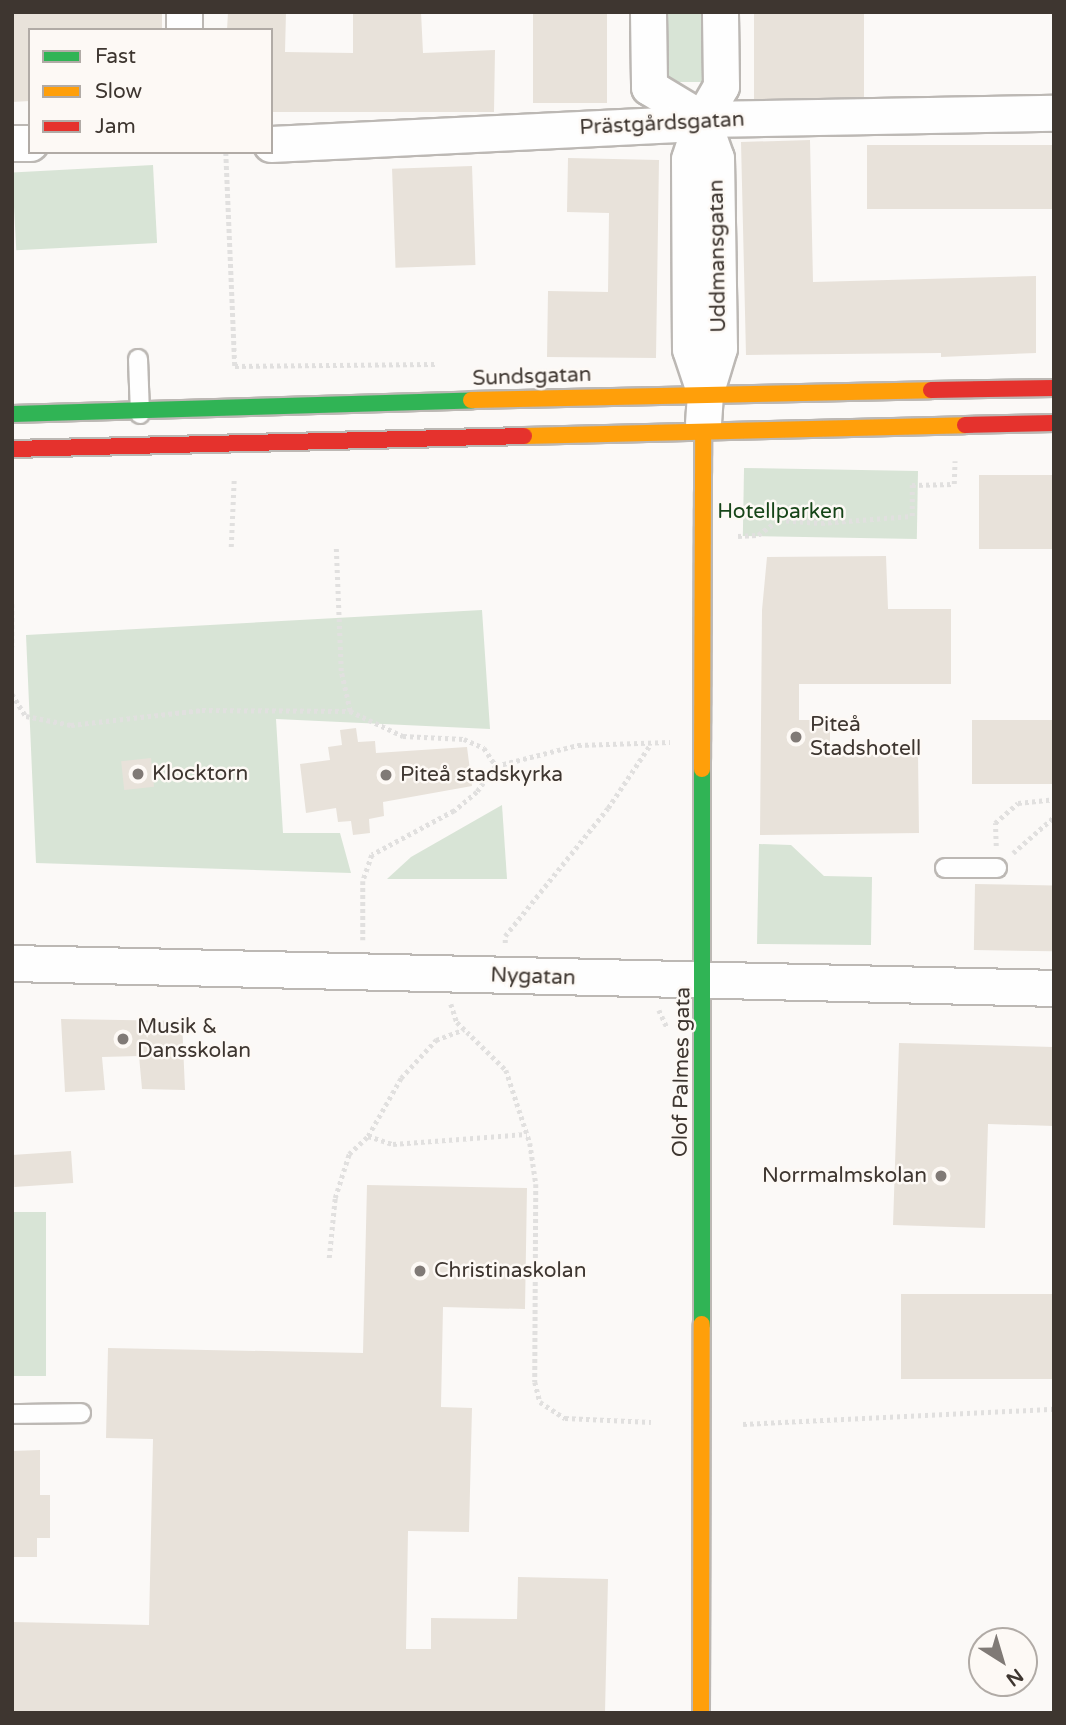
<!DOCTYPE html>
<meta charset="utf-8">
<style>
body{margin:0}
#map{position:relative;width:1066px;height:1725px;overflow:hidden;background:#fbf9f7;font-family:"Varela Round",sans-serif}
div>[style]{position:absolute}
.green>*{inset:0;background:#d8e4d6;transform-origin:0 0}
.building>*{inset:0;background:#e8e2da;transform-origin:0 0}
.path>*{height:4.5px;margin-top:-2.25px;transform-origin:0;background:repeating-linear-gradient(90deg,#e1e0df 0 3.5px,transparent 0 7px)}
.roads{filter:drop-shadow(2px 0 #bcb8b4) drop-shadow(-2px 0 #bcb8b4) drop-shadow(0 2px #bcb8b4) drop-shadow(0 -2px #bcb8b4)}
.lane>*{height:18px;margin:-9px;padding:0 9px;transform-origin:9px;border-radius:9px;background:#fefefe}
.street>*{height:35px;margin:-17.5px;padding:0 17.5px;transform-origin:17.5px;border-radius:17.5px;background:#fefefe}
.fast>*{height:16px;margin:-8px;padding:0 8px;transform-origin:8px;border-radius:8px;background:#30b455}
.slow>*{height:16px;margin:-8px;padding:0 8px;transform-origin:8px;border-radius:8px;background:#ff9f0a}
.jam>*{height:16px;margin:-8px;padding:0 8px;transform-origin:8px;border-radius:8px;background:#e5322d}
.dots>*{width:19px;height:19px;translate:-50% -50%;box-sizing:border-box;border:4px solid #fdf9f5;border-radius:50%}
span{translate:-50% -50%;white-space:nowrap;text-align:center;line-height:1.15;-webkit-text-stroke:5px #fdf9f5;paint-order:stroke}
.street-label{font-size:21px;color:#3e3630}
.park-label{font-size:21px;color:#164518}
.poi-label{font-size:21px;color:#3e3630}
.left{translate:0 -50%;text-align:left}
.right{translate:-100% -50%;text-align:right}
.frame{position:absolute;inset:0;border:14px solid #3e3630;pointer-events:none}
.legend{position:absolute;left:28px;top:28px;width:245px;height:126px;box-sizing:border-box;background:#fdf9f5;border:2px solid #b1aba6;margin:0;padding:9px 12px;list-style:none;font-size:21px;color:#3e3630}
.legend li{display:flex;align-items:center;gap:14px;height:35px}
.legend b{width:35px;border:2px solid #b1aba6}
.north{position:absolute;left:968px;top:1627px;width:70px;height:70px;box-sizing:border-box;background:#fdf9f5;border:2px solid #b1aba6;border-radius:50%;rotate:143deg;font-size:19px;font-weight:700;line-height:28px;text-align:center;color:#3e3630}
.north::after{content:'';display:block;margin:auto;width:24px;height:32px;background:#807a76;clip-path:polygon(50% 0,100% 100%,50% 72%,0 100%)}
</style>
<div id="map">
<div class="green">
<div style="left:653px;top:12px;width:62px;height:70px"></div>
<div style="left:153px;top:165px;width:78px;height:141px;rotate:87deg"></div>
<div style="left:918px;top:471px;width:68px;height:174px;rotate:91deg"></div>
<div style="clip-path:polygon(482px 610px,490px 729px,276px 719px,283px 833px,340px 833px,351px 873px,36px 863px,26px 635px)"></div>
<div style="clip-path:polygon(502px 805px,507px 879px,387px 879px,411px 857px)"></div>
<div style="clip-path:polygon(759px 844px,791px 845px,824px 876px,872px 877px,871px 945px,757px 944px)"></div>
<div style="left:12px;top:1212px;width:34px;height:164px"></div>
</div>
<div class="building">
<div style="clip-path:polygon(12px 12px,162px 12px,162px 30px,30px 30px,30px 101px,12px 102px)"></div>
<div style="clip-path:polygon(228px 12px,286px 12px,285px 52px,353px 53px,353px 12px,421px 12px,423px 53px,495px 50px,494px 112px,271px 112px,271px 30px,227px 30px)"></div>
<div style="left:533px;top:12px;width:74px;height:91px"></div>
<div style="left:754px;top:12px;width:110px;height:89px"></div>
<div style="clip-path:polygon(810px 140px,813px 282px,1036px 276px,1036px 353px,941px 357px,941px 353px,746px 355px,741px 142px)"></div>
<div style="left:1054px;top:145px;width:64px;height:187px;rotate:90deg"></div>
<div style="clip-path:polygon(568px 158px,659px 160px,656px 358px,547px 357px,548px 291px,608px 292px,609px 213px,567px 212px)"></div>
<div style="left:472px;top:166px;width:99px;height:80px;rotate:88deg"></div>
<div style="left:1054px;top:475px;width:74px;height:75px;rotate:90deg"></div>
<div style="clip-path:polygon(886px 556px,888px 609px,951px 609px,951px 684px,799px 684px,799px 720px,830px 720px,830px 755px,918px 754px,919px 833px,760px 835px,762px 610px,767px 557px)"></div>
<div style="left:972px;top:720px;width:82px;height:64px"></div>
<div style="clip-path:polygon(356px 728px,358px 742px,375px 741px,376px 753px,467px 747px,472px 786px,383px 802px,384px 816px,369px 819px,370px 833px,353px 835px,351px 821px,338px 822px,336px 808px,306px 813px,300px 764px,330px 760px,328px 747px,342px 745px,340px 730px)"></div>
<div style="left:151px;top:758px;width:29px;height:30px;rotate:84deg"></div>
<div style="left:975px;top:884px;width:79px;height:66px;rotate:1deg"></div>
<div style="clip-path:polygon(61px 1019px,182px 1021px,185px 1090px,142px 1089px,139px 1056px,102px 1057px,105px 1090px,65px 1092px)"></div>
<div style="clip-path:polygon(899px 1043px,1054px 1047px,1054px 1126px,988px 1124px,985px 1228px,893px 1225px)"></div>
<div style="left:71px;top:1151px;width:32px;height:59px;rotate:86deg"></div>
<div style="clip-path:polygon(367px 1185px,527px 1188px,525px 1309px,443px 1307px,441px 1407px,472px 1408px,469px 1532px,408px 1531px,406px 1649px,431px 1649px,431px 1618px,517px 1619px,518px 1577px,608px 1579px,605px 1713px,12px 1713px,12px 1622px,149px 1625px,153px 1439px,106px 1438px,108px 1348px,363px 1353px)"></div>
<div style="left:1054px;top:1294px;width:85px;height:153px;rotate:90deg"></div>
<div style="clip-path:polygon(40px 1450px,40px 1495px,50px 1495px,50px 1538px,37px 1538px,37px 1557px,12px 1557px,12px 1451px)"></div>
</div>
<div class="path">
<div style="left:226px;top:152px;width:216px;rotate:87.6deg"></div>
<div style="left:235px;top:366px;width:200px;rotate:-0.6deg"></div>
<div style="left:738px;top:536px;width:20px;rotate:-3deg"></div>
<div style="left:758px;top:535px;width:26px;rotate:-36deg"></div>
<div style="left:779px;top:520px;width:42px;rotate:4.1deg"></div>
<div style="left:821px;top:523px;width:91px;rotate:-4.4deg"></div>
<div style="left:912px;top:516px;width:31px;rotate:-90deg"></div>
<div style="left:912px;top:485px;width:42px;rotate:-1.4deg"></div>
<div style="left:954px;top:484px;width:23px;rotate:-88deg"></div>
<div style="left:231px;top:547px;width:69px;rotate:-87.5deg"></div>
<div style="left:12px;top:604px;width:43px;rotate:90deg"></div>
<div style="left:12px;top:694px;width:26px;rotate:58deg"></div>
<div style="left:26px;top:716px;width:46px;rotate:11.3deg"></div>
<div style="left:71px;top:725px;width:132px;rotate:-6.5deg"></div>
<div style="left:202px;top:710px;width:148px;rotate:0.4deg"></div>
<div style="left:350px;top:711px;width:41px;rotate:-102.7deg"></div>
<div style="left:341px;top:671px;width:126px;rotate:-92.3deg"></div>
<div style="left:350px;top:711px;width:59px;rotate:25.3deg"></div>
<div style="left:403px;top:736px;width:61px;rotate:2.8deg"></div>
<div style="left:464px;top:739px;width:22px;rotate:24deg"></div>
<div style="left:484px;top:748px;width:22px;rotate:56deg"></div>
<div style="left:496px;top:766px;width:32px;rotate:126deg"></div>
<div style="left:477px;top:792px;width:30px;rotate:140deg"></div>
<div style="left:454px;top:811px;width:93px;rotate:151.8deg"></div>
<div style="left:372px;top:855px;width:28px;rotate:109deg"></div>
<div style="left:363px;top:881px;width:59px;rotate:90deg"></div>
<div style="left:496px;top:766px;width:85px;rotate:-14.4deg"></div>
<div style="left:578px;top:745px;width:92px;rotate:-1.9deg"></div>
<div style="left:996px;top:846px;width:23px;rotate:-92deg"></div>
<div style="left:995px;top:823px;width:30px;rotate:-41deg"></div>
<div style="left:1018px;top:803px;width:36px;rotate:-6deg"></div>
<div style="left:1013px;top:853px;width:55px;rotate:-41.3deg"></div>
<div style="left:505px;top:943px;width:7px;rotate:-90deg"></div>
<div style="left:505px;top:936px;width:164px;rotate:-51.2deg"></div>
<div style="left:608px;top:808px;width:76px;rotate:-56.3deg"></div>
<div style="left:451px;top:1004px;width:19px;rotate:72deg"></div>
<div style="left:457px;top:1022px;width:69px;rotate:44.4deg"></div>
<div style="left:506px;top:1070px;width:77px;rotate:71.8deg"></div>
<div style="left:530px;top:1143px;width:41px;rotate:81.7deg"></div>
<div style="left:536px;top:1184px;width:198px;rotate:90.3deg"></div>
<div style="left:535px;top:1382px;width:21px;rotate:76deg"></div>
<div style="left:540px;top:1402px;width:30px;rotate:33deg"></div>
<div style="left:565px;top:1418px;width:86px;rotate:2.7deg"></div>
<div style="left:659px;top:1010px;width:19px;rotate:65deg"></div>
<div style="left:368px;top:1136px;width:26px;rotate:18deg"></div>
<div style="left:393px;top:1144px;width:134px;rotate:-4.3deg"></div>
<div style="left:329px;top:1258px;width:60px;rotate:-84.3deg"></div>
<div style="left:335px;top:1198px;width:46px;rotate:-72.3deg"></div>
<div style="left:349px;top:1154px;width:26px;rotate:-43deg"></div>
<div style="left:368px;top:1136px;width:67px;rotate:-60.4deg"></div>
<div style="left:401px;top:1078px;width:52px;rotate:-47.4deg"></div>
<div style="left:436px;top:1040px;width:30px;rotate:-21deg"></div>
<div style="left:743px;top:1424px;width:311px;rotate:-2.8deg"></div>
</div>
<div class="roads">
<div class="lane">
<div style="left:138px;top:359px;width:55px;rotate:87.9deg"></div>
<div style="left:945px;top:868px;width:52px"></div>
<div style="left:12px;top:1414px;width:69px;rotate:-0.8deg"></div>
</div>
<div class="street">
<div style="left:648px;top:12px;width:75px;rotate:89.2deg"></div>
<div style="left:649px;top:87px;width:62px;rotate:31.1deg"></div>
<div style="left:702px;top:119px;width:41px;rotate:70.3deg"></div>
<div style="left:716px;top:158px;width:190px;rotate:89.1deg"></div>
<div style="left:719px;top:348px;width:48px;rotate:106.9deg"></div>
<div style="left:705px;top:394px;width:28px;rotate:94deg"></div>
<div style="left:184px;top:30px;width:18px;rotate:-90deg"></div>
<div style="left:12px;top:143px;width:18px"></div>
<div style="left:271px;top:144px;width:402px;rotate:-2.8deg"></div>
<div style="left:673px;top:124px;width:29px;rotate:-10deg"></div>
<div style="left:702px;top:119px;width:352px;rotate:-1deg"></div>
<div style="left:705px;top:394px;width:47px;rotate:-108.4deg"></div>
<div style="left:690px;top:349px;width:190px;rotate:-90.3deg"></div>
<div style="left:689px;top:159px;width:42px;rotate:-72deg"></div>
<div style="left:702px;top:119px;width:38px;rotate:-60deg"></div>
<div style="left:721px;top:86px;width:74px;rotate:-90.8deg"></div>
<div style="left:12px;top:963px;width:1042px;rotate:1.37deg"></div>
</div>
<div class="fast">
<div style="left:12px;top:414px;width:459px;rotate:-1.7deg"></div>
<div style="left:702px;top:1324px;width:555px;rotate:-90deg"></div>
</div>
<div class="slow">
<div style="left:471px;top:400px;width:460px;rotate:-1.2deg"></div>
<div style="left:524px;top:436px;width:441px;rotate:-1.4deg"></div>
<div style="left:702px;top:769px;width:337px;rotate:-89.8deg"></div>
<div style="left:701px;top:1713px;width:389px;rotate:-89.9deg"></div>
</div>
<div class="jam">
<div style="left:931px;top:390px;width:123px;rotate:-0.9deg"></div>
<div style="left:965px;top:425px;width:89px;rotate:-1.3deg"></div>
<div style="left:12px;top:449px;width:512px;rotate:-1.45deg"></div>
</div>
</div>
<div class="dots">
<div style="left:796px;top:737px;background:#807a76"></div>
<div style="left:138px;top:774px;background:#807a76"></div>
<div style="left:386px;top:775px;background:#807a76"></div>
<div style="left:123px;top:1039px;background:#807a76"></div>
<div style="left:941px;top:1176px;background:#807a76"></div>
<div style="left:420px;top:1271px;background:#807a76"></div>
</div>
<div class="street-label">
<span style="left:662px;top:124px;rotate:-3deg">Prästgårdsgatan</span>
<span style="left:718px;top:256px;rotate:-91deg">Uddmansgatan</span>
<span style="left:532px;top:377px;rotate:-2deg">Sundsgatan</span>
<span style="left:533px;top:977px;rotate:2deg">Nygatan</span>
<span style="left:682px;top:1072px;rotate:-89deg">Olof Palmes gata</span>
</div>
<div class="park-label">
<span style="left:781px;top:512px">Hotellparken</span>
</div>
<div class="poi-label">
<span class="left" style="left:810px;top:737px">Piteå<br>Stadshotell</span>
<span class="left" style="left:152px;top:774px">Klocktorn</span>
<span class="left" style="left:400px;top:775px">Piteå stadskyrka</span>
<span class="left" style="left:137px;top:1039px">Musik &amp;<br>Dansskolan</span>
<span class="right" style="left:927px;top:1176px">Norrmalmskolan</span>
<span class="left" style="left:434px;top:1271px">Christinaskolan</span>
</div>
<div class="frame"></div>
<ul class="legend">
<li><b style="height:9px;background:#30b455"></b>Fast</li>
<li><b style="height:9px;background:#ff9f0a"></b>Slow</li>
<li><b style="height:9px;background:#e5322d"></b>Jam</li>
</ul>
<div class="north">N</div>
</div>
